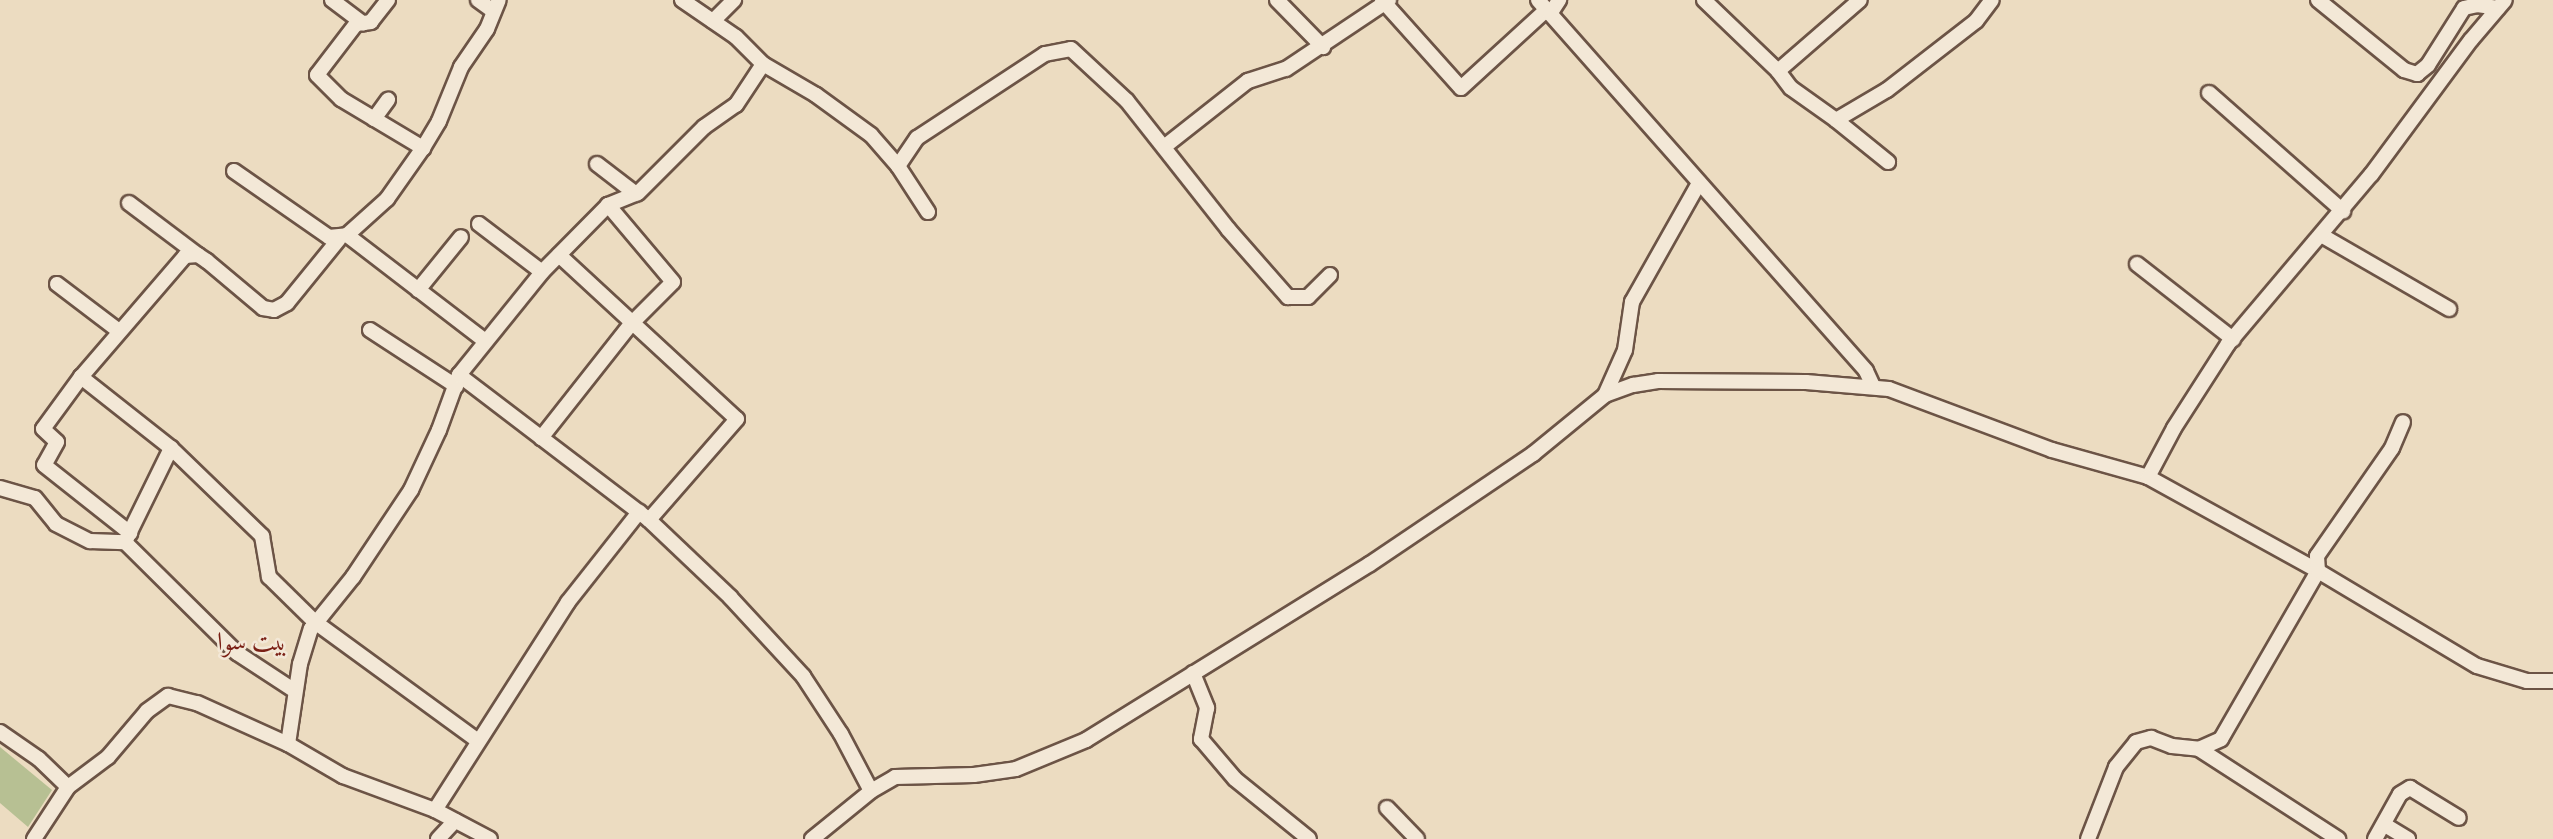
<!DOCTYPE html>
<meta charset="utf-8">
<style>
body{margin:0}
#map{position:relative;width:2553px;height:839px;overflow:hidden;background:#ecdcc1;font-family:"IM FELL Double Pica",Amiri,serif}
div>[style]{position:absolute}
.green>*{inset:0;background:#b7c093}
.roads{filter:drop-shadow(2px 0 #6c5446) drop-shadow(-2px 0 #6c5446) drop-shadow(0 2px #6c5446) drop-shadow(0 -2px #6c5446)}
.minor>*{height:14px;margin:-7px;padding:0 7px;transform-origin:7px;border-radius:7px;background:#f3e8d7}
span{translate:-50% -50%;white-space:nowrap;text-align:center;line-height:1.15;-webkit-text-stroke:5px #f3e8d7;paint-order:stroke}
.quarter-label{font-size:26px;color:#7a1f14}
</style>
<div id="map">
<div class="green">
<div style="clip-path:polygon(0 747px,52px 790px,28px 827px,0 803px)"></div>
</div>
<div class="roads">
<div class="minor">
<div style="left:332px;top:0;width:39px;rotate:37deg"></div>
<div style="left:388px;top:0;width:28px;rotate:128deg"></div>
<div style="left:371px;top:22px;width:15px;rotate:172deg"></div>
<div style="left:356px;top:24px;width:64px;rotate:127.4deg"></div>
<div style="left:317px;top:75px;width:34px;rotate:45deg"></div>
<div style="left:341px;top:99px;width:96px;rotate:30.9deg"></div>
<div style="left:478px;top:0;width:17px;rotate:36deg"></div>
<div style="left:682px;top:0;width:65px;rotate:34.4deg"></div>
<div style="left:736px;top:37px;width:38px;rotate:45deg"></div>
<div style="left:763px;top:64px;width:61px;rotate:30.3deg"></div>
<div style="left:816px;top:95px;width:68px;rotate:36deg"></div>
<div style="left:871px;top:135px;width:41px;rotate:48.9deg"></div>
<div style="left:898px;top:166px;width:55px;rotate:56.9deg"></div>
<div style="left:1277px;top:0;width:66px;rotate:45.6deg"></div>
<div style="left:1382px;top:0;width:118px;rotate:48.1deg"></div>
<div style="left:1461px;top:88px;width:115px;rotate:-42.5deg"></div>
<div style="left:1538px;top:0;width:495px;rotate:48.5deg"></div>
<div style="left:1866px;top:371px;width:17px;rotate:65deg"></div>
<div style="left:1704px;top:0;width:103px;rotate:43.8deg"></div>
<div style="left:1778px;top:71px;width:21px;rotate:53deg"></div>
<div style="left:1791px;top:88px;width:55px;rotate:35.4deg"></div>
<div style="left:1836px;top:120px;width:59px;rotate:-30.5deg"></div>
<div style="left:1887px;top:90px;width:113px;rotate:-37.8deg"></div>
<div style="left:1976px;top:21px;width:26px;rotate:-53deg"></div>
<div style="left:2318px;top:0;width:111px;rotate:39.1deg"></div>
<div style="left:2404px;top:70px;width:14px;rotate:17deg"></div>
<div style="left:2417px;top:74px;width:14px;rotate:-39deg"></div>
<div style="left:2428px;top:65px;width:67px;rotate:-57.7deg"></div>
<div style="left:2464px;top:8px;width:13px;rotate:-13deg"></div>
<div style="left:2477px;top:5px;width:21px;rotate:8deg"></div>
<div style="left:1550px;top:14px;width:17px;rotate:-57deg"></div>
<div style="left:713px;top:21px;width:30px;rotate:-45deg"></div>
<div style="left:1778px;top:71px;width:108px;rotate:-40.9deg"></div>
<div style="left:2209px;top:93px;width:179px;rotate:41.4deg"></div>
<div style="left:374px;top:119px;width:24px;rotate:-54deg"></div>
<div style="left:1836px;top:120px;width:67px;rotate:38.9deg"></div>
<div style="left:1164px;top:147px;width:107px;rotate:-38.2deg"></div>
<div style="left:1248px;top:81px;width:40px;rotate:-18deg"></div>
<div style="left:1286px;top:69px;width:124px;rotate:-33.8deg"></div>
<div style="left:597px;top:164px;width:49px;rotate:37.6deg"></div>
<div style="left:898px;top:166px;width:34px;rotate:-56deg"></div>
<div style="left:917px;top:138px;width:153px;rotate:-33.3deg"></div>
<div style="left:1045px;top:54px;width:26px;rotate:-11deg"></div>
<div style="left:1071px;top:49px;width:76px;rotate:42.9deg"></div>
<div style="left:1127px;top:101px;width:163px;rotate:51.7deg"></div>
<div style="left:1228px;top:229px;width:91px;rotate:48.6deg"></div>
<div style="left:1288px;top:297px;width:20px"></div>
<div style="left:1308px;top:297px;width:31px;rotate:-45deg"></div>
<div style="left:234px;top:171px;width:116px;rotate:34.8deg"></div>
<div style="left:329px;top:237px;width:18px;rotate:-6deg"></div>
<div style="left:347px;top:235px;width:54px;rotate:-42deg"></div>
<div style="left:387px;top:199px;width:62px;rotate:-54.8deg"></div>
<div style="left:423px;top:148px;width:31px;rotate:-59deg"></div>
<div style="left:439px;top:121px;width:58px;rotate:-67.8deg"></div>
<div style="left:461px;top:67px;width:46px;rotate:-55.6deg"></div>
<div style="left:487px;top:29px;width:31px;rotate:-68deg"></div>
<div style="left:129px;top:203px;width:86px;rotate:37deg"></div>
<div style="left:479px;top:224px;width:79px;rotate:37.3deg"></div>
<div style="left:347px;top:235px;width:174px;rotate:37.5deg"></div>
<div style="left:2321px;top:235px;width:148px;rotate:30deg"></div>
<div style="left:559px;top:255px;width:242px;rotate:42.7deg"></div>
<div style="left:737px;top:419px;width:134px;rotate:131.1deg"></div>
<div style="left:2137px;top:264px;width:122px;rotate:38deg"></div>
<div style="left:57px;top:284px;width:78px;rotate:37.2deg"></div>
<div style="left:418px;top:290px;width:68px;rotate:-50.9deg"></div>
<div style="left:370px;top:330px;width:103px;rotate:33.1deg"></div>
<div style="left:459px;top:375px;width:239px;rotate:37.3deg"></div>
<div style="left:649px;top:520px;width:112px;rotate:43.5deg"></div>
<div style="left:730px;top:597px;width:108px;rotate:47.3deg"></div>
<div style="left:803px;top:676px;width:69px;rotate:56.8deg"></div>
<div style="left:841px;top:734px;width:64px;rotate:62.2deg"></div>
<div style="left:81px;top:377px;width:64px;rotate:126.2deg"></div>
<div style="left:43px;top:429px;width:19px;rotate:43deg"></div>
<div style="left:57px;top:442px;width:26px;rotate:119deg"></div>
<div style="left:44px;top:465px;width:110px;rotate:38.3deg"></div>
<div style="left:1605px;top:395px;width:49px;rotate:-66deg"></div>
<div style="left:1625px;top:350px;width:49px;rotate:-81.7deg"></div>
<div style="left:1632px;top:302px;width:137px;rotate:-60.6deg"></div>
<div style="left:541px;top:438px;width:145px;rotate:-51.7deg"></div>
<div style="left:631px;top:324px;width:59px;rotate:-45deg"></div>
<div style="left:673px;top:282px;width:101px;rotate:-130.2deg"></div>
<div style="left:171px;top:448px;width:127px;rotate:44deg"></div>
<div style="left:262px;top:536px;width:42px;rotate:80.3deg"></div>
<div style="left:269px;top:577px;width:64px;rotate:44.4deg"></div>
<div style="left:315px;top:622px;width:200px;rotate:36.1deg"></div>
<div style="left:2148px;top:477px;width:55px;rotate:-62deg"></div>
<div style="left:2174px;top:428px;width:100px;rotate:-57.3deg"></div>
<div style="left:2228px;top:344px;width:221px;rotate:-49.8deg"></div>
<div style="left:2371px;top:175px;width:168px;rotate:-53.5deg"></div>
<div style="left:2471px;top:40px;width:52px;rotate:-49.6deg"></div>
<div style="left:0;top:488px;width:36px;rotate:16deg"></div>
<div style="left:35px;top:498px;width:33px;rotate:51deg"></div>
<div style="left:56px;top:524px;width:38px;rotate:27deg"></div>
<div style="left:90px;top:541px;width:35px;rotate:2deg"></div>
<div style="left:1193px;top:673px;width:38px;rotate:68deg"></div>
<div style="left:1207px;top:708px;width:32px;rotate:101deg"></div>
<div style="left:1201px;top:739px;width:52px;rotate:49.6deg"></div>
<div style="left:1235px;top:779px;width:95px;rotate:39deg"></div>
<div style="left:295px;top:691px;width:69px;rotate:-146.8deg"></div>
<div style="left:237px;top:653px;width:158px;rotate:-135.3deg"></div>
<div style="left:125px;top:542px;width:105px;rotate:-63.9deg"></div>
<div style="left:171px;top:448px;width:115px;rotate:-141.7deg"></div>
<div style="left:81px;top:377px;width:160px;rotate:-49.3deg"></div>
<div style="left:185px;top:256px;width:13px;rotate:-4deg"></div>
<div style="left:198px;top:255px;width:11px;rotate:34deg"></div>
<div style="left:207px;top:261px;width:73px;rotate:40deg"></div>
<div style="left:263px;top:308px;width:11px;rotate:10deg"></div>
<div style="left:274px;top:310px;width:15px;rotate:-28deg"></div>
<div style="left:287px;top:303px;width:82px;rotate:-50.9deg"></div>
<div style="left:0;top:732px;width:47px;rotate:34.7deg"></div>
<div style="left:39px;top:759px;width:40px;rotate:44deg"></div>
<div style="left:288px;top:744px;width:81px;rotate:-81.5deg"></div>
<div style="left:300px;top:664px;width:37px;rotate:-73deg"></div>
<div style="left:311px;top:629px;width:67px;rotate:-51.1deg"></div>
<div style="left:353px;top:577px;width:105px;rotate:-56.3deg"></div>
<div style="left:411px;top:490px;width:66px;rotate:-65deg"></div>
<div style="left:439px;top:430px;width:59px;rotate:-70deg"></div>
<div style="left:459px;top:375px;width:132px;rotate:-51.1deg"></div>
<div style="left:542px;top:272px;width:94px;rotate:-45.4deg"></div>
<div style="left:608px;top:205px;width:32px;rotate:-22deg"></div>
<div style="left:638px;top:193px;width:93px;rotate:-45deg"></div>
<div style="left:704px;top:127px;width:39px;rotate:-35deg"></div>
<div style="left:736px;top:105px;width:49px;rotate:-56.6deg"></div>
<div style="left:2199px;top:749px;width:166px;rotate:32.9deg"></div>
<div style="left:1387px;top:808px;width:43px;rotate:45.9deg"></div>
<div style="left:435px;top:810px;width:247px;rotate:-57.4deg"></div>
<div style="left:568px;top:602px;width:115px;rotate:-51.7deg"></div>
<div style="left:2385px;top:825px;width:27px;rotate:31deg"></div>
<div style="left:34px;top:839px;width:62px;rotate:-56.8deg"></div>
<div style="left:68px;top:787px;width:50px;rotate:-36.9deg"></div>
<div style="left:108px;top:757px;width:60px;rotate:-49.7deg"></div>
<div style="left:147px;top:711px;width:26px;rotate:-36deg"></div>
<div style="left:168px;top:696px;width:30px;rotate:14deg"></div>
<div style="left:197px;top:703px;width:100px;rotate:24.3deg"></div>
<div style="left:288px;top:744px;width:64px;rotate:30.2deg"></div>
<div style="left:343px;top:776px;width:98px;rotate:20.3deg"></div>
<div style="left:435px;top:810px;width:62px;rotate:27.8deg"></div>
<div style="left:438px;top:839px;width:25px;rotate:-47deg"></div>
<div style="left:812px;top:839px;width:76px;rotate:-39.1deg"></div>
<div style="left:871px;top:791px;width:28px;rotate:-30deg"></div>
<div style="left:895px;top:777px;width:79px;rotate:-1.5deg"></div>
<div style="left:974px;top:775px;width:42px;rotate:-8.1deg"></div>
<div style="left:1016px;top:769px;width:76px;rotate:-22.5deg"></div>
<div style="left:1086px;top:740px;width:334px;rotate:-31.8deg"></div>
<div style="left:1370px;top:564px;width:197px;rotate:-34deg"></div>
<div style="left:1533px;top:454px;width:93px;rotate:-39.3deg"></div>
<div style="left:1605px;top:395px;width:30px;rotate:-20deg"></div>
<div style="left:1633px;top:385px;width:25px;rotate:-9deg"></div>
<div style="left:1658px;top:381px;width:148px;rotate:0.4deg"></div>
<div style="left:1806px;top:382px;width:83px;rotate:4.8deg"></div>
<div style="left:1889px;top:389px;width:174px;rotate:20.5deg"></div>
<div style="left:2052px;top:450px;width:100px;rotate:15.7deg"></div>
<div style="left:2148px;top:477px;width:194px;rotate:28.9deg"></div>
<div style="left:2318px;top:571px;width:185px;rotate:30.9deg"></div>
<div style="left:2477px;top:666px;width:52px;rotate:16.7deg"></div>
<div style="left:2527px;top:681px;width:26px"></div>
<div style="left:2088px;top:839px;width:77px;rotate:-68.7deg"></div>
<div style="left:2116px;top:767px;width:32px;rotate:-51deg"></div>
<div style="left:2136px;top:742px;width:16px;rotate:-15deg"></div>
<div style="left:2151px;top:738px;width:22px;rotate:21deg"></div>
<div style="left:2172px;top:746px;width:27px;rotate:6deg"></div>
<div style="left:2199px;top:749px;width:24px;rotate:-24deg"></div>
<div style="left:2221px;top:739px;width:194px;rotate:-60deg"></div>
<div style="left:2318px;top:571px;width:15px;rotate:-94deg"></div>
<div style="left:2317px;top:556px;width:131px;rotate:-55.2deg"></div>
<div style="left:2392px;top:448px;width:28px;rotate:-67deg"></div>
<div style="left:2375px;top:839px;width:51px;rotate:-60.9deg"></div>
<div style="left:2400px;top:794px;width:12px;rotate:-31deg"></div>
<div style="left:2410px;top:788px;width:57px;rotate:31.5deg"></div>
</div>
</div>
<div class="quarter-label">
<span style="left:252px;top:643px">بيت سوا</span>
</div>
</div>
